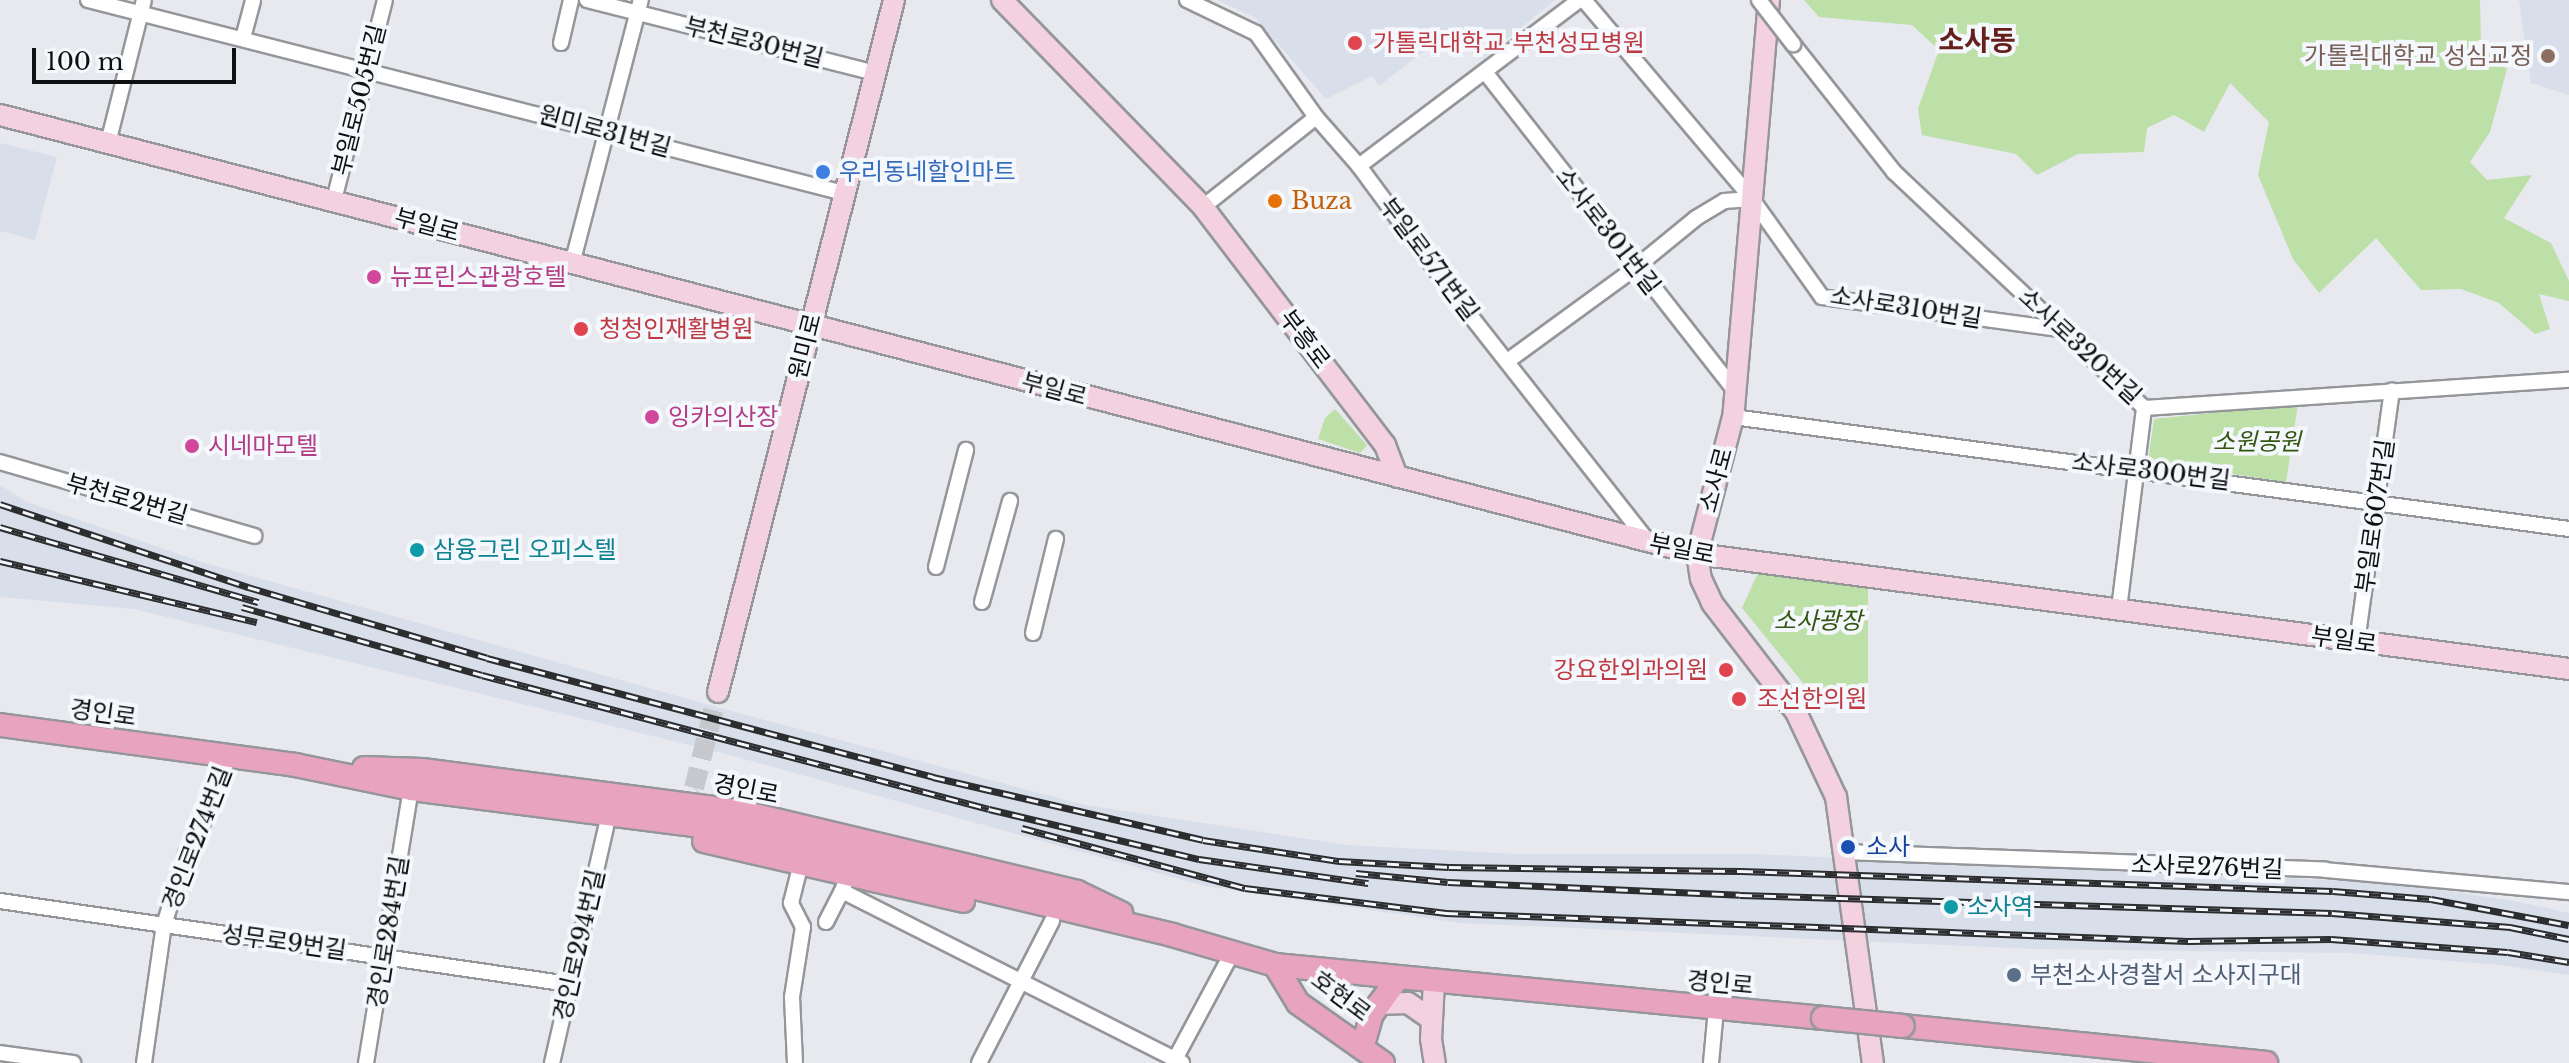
<!DOCTYPE html>
<meta charset="utf-8">
<style>
body{margin:0}
#map{position:relative;width:2569px;height:1063px;overflow:hidden;background:#e7e9ee;font-family:"Libre Baskerville","Noto Sans KR",serif}
div>[style]{position:absolute}
.built>*{inset:0;background:#d8dfea}
.green>*{inset:0;background:#bddfa8}
.secondary-tunnel>*{height:20px;margin-top:-10px;transform-origin:0;background:repeating-linear-gradient(90deg,#c7c8cd 0 20px,transparent 0 30px)}
.roads{filter:drop-shadow(2px 0 #94969a) drop-shadow(-2px 0 #94969a) drop-shadow(0 2px #94969a) drop-shadow(0 -2px #94969a)}
.street>*{height:14px;margin:-7px;padding:0 7px;transform-origin:7px;border-radius:7px;background:#fff}
.secondary>*{height:20px;margin:-10px;padding:0 10px;transform-origin:10px;border-radius:10px;background:#f4d1df}
.primary>*{height:22px;margin:-11px;padding:0 11px;transform-origin:11px;border-radius:11px;background:#e8a3bf}
.rail>*{height:7px;margin-top:-3.5px;transform-origin:0;background:repeating-linear-gradient(90deg,#f4f7fb 0 12px,#2c2d2e 0 24px);box-sizing:border-box;border-block:2px solid #2c2d2e}
.bridges{filter:drop-shadow(2px 0 #94969a) drop-shadow(-2px 0 #94969a) drop-shadow(0 2px #94969a) drop-shadow(0 -2px #94969a)}
.street-bridge>*{height:14px;margin:-7px;padding:0 7px;transform-origin:7px;border-radius:7px;background:#fff}
.primary-bridge>*{height:22px;margin:-11px;padding:0 11px;transform-origin:11px;border-radius:11px;background:#e8a3bf}
.dots>*{width:22px;height:22px;translate:-50% -50%;box-sizing:border-box;border:4px solid #f4f7fb;border-radius:50%}
span{translate:-50% -50%;white-space:nowrap;text-align:center;line-height:1.15;-webkit-text-stroke:8px #f4f7fb;paint-order:stroke}
.street-label{font-size:24px;color:#0f1011}
.health-label{font-size:24px;color:#be3a42}
.left{translate:0 -50%;text-align:left}
.right{translate:-100% -50%;text-align:right}
.education-label{font-size:24px;color:#785e54}
.shop-label{font-size:24px;color:#366cbe}
.food-label{font-size:24px;color:#c56008}
.hotel-label{font-size:24px;color:#b23c85}
.park-label{font-size:24px;color:#325611;font-style:italic}
.culture-label{font-size:24px;color:#0d838f}
.transit-label{font-size:24px;color:#164399}
.service-label{font-size:24px;color:#4e5e75}
.quarter-label{font-size:28px;color:#65201c;font-weight:700}
.scale{position:absolute;left:32px;top:48px;width:204px;height:36px;box-sizing:border-box;border:4px solid #0f1011;border-top:0;padding-left:10px;font-size:24px;line-height:28px;white-space:nowrap;color:#0f1011;-webkit-text-stroke:6px #f4f7fb;paint-order:stroke}
</style>
<div id="map">
<div class="built">
<div style="clip-path:polygon(1217px 0,1555px 0,1482px 59px,1455px 27px,1379px 86px,1372px 76px,1326px 99px,1254px 17px)"></div>
<div style="clip-path:polygon(2519px 0,2569px 0,2569px 95px,2531px 83px)"></div>
<div style="clip-path:polygon(0 143px,57px 157px,35px 240px,0 231px)"></div>
<div style="clip-path:polygon(0 485px,27px 502px,202px 562px,720px 708px,1085px 805px,1347px 845px,1516px 854px,1754px 854px,2391px 883px,2515px 901px,2569px 913px,2569px 975px,2500px 965px,2352px 953px,2034px 949px,1461px 923px,1205px 886px,726px 754px,134px 609px,0 597px)"></div>
</div>
<div class="green">
<div style="clip-path:polygon(1804px 0,2480px 0,2481px 46px,2507px 69px,2490px 132px,2470px 162px,2487px 180px,2532px 175px,2504px 218px,2551px 243px,2569px 281px,2569px 301px,2539px 294px,2550px 329px,2535px 334px,2499px 303px,2461px 289px,2421px 290px,2376px 238px,2319px 293px,2293px 259px,2258px 175px,2269px 122px,2230px 83px,2204px 132px,2174px 115px,2147px 128px,2144px 152px,2078px 154px,2037px 175px,2016px 154px,1922px 135px,1918px 109px,1939px 50px,1912px 25px,1819px 17px)"></div>
<div style="clip-path:polygon(2298px 404px,2286px 482px,2148px 461px,2154px 419px)"></div>
<div style="clip-path:polygon(1335px 409px,1367px 445px,1360px 453px,1318px 439px,1325px 418px)"></div>
<div style="clip-path:polygon(1763px 562px,1868px 574px,1868px 687px,1820px 704px,1742px 608px)"></div>
</div>
<div class="secondary-tunnel">
<div style="left:675px;top:812px;width:31px;rotate:-52deg"></div>
<div style="left:694px;top:788px;width:99px;rotate:-76deg"></div>
</div>
<div class="roads">
<div class="street">
<div style="left:88px;top:0;width:780px;rotate:14.32deg"></div>
<div style="left:587px;top:0;width:297px;rotate:14.2deg"></div>
<div style="left:1187px;top:0;width:76px;rotate:25.6deg"></div>
<div style="left:1256px;top:33px;width:103px;rotate:54.5deg"></div>
<div style="left:1316px;top:117px;width:65px;rotate:48.7deg"></div>
<div style="left:1359px;top:166px;width:155px;rotate:53.6deg"></div>
<div style="left:1451px;top:291px;width:322px;rotate:51.8deg"></div>
<div style="left:1584px;top:0;width:260px;rotate:49.8deg"></div>
<div style="left:1752px;top:199px;width:120px;rotate:54.5deg"></div>
<div style="left:1822px;top:297px;width:240px;rotate:7.7deg"></div>
<div style="left:243px;top:38px;width:39px;rotate:-75deg"></div>
<div style="left:561px;top:43px;width:44px;rotate:-76.9deg"></div>
<div style="left:1793px;top:44px;width:163px;rotate:51.7deg"></div>
<div style="left:1894px;top:172px;width:344px;rotate:43.3deg"></div>
<div style="left:2144px;top:408px;width:426px;rotate:-3.8deg"></div>
<div style="left:1485px;top:72px;width:403px;rotate:51.9deg"></div>
<div style="left:108px;top:143px;width:147px;rotate:-75.9deg"></div>
<div style="left:1359px;top:166px;width:276px;rotate:-37deg"></div>
<div style="left:334px;top:200px;width:206px;rotate:-75.7deg"></div>
<div style="left:1203px;top:207px;width:144px;rotate:-38.5deg"></div>
<div style="left:572px;top:264px;width:273px;rotate:-75.4deg"></div>
<div style="left:1509px;top:360px;width:156px;rotate:-36.1deg"></div>
<div style="left:1635px;top:268px;width:79px;rotate:-39.3deg"></div>
<div style="left:1696px;top:218px;width:33px;rotate:-31deg"></div>
<div style="left:1724px;top:201px;width:28px;rotate:-4deg"></div>
<div style="left:1733px;top:417px;width:843px;rotate:7.63deg"></div>
<div style="left:0;top:462px;width:265px;rotate:16.2deg"></div>
<div style="left:936px;top:567px;width:121px;rotate:-75.6deg"></div>
<div style="left:982px;top:602px;width:105px;rotate:-74.5deg"></div>
<div style="left:2119px;top:609px;width:203px;rotate:-82.9deg"></div>
<div style="left:1033px;top:633px;width:97px;rotate:-76.3deg"></div>
<div style="left:2357px;top:642px;width:254px;rotate:-82.1deg"></div>
<div style="left:1845px;top:852px;width:480px;rotate:2.1deg"></div>
<div style="left:2325px;top:870px;width:245px;rotate:5.2deg"></div>
<div style="left:848px;top:874px;width:18px;rotate:109deg"></div>
<div style="left:842px;top:891px;width:381px;rotate:26.8deg"></div>
<div style="left:0;top:901px;width:575px;rotate:8.3deg"></div>
<div style="left:826px;top:922px;width:35px;rotate:-63deg"></div>
<div style="left:0;top:1053px;width:74px;rotate:7.8deg"></div>
<div style="left:144px;top:1063px;width:139px;rotate:-81.8deg"></div>
<div style="left:164px;top:925px;width:74px;rotate:-72.8deg"></div>
<div style="left:186px;top:854px;width:17px;rotate:-54deg"></div>
<div style="left:196px;top:840px;width:90px;rotate:-68.6deg"></div>
<div style="left:366px;top:1063px;width:266px;rotate:-80.7deg"></div>
<div style="left:552px;top:1063px;width:242px;rotate:-77.1deg"></div>
<div style="left:795px;top:1063px;width:66px;rotate:-92.6deg"></div>
<div style="left:792px;top:997px;width:71px;rotate:-81.1deg"></div>
<div style="left:803px;top:927px;width:27px;rotate:-117deg"></div>
<div style="left:791px;top:903px;width:41px;rotate:-76deg"></div>
<div style="left:979px;top:1063px;width:160px;rotate:-62.8deg"></div>
<div style="left:1173px;top:1063px;width:125px;rotate:-61.8deg"></div>
<div style="left:1711px;top:1063px;width:54px;rotate:-84.7deg"></div>
</div>
<div class="secondary">
<div style="left:1002px;top:0;width:289px;rotate:45.8deg"></div>
<div style="left:1203px;top:207px;width:300px;rotate:52.6deg"></div>
<div style="left:1385px;top:445px;width:34px;rotate:69deg"></div>
<div style="left:1769px;top:0;width:419px;rotate:94.9deg"></div>
<div style="left:1733px;top:417px;width:142px;rotate:104.7deg"></div>
<div style="left:1697px;top:554px;width:25px;rotate:81deg"></div>
<div style="left:1701px;top:579px;width:26px;rotate:65deg"></div>
<div style="left:1712px;top:603px;width:138px;rotate:52.4deg"></div>
<div style="left:1796px;top:712px;width:94px;rotate:64.8deg"></div>
<div style="left:1836px;top:797px;width:269px;rotate:82.1deg"></div>
<div style="left:0;top:115px;width:1753px;rotate:14.5deg"></div>
<div style="left:1697px;top:554px;width:880px;rotate:7.51deg"></div>
<div style="left:718px;top:692px;width:714px;rotate:-75.73deg"></div>
<div style="left:1434px;top:982px;width:57px;rotate:93deg"></div>
<div style="left:1431px;top:1039px;width:24px;rotate:81deg"></div>
<div style="left:1378px;top:1004px;width:30px;rotate:-2deg"></div>
<div style="left:1408px;top:1003px;width:28px;rotate:35deg"></div>
</div>
<div class="primary">
<div style="left:0;top:725px;width:298px;rotate:7.7deg"></div>
<div style="left:295px;top:765px;width:119px;rotate:11.6deg"></div>
<div style="left:412px;top:789px;width:276px;rotate:7.3deg"></div>
<div style="left:686px;top:824px;width:85px;rotate:10.1deg"></div>
<div style="left:770px;top:839px;width:413px;rotate:13.4deg"></div>
<div style="left:1172px;top:935px;width:107px;rotate:16.2deg"></div>
<div style="left:1275px;top:965px;width:551px;rotate:5.52deg"></div>
<div style="left:364px;top:768px;width:58px;rotate:2deg"></div>
<div style="left:422px;top:770px;width:319px;rotate:7.4deg"></div>
<div style="left:738px;top:811px;width:349px;rotate:13.4deg"></div>
<div style="left:1077px;top:892px;width:49px;rotate:25.5deg"></div>
<div style="left:704px;top:841px;width:266px;rotate:13deg"></div>
<div style="left:1275px;top:965px;width:44px;rotate:58.8deg"></div>
<div style="left:1298px;top:1003px;width:104px;rotate:35.2deg"></div>
<div style="left:1903px;top:1026px;width:365px;rotate:5.8deg"></div>
<div style="left:1363px;top:1045px;width:32px;rotate:-74deg"></div>
<div style="left:1372px;top:1014px;width:44px;rotate:-54.2deg"></div>
</div>
</div>
<div class="rail">
<div style="left:0;top:504px;width:262px;rotate:18.5deg"></div>
<div style="left:248px;top:587px;width:249px;rotate:16.5deg"></div>
<div style="left:487px;top:658px;width:462px;rotate:14.9deg"></div>
<div style="left:933px;top:777px;width:277px;rotate:13.1deg"></div>
<div style="left:1203px;top:840px;width:138px;rotate:8.8deg"></div>
<div style="left:1339px;top:861px;width:110px;rotate:3.1deg"></div>
<div style="left:1449px;top:867px;width:292px;rotate:0.8deg"></div>
<div style="left:1741px;top:871px;width:592px;rotate:1.93deg"></div>
<div style="left:2333px;top:891px;width:98px;rotate:4.7deg"></div>
<div style="left:2431px;top:899px;width:140px;rotate:10.7deg"></div>
<div style="left:0;top:527px;width:269px;rotate:16.2deg"></div>
<div style="left:0;top:561px;width:264px;rotate:13.4deg"></div>
<div style="left:242px;top:607px;width:249px;rotate:15.8deg"></div>
<div style="left:482px;top:675px;width:524px;rotate:14.8deg"></div>
<div style="left:989px;top:809px;width:216px;rotate:13.4deg"></div>
<div style="left:1199px;top:859px;width:171px;rotate:8.1deg"></div>
<div style="left:1022px;top:828px;width:231px;rotate:15.1deg"></div>
<div style="left:1245px;top:888px;width:203px;rotate:7.1deg"></div>
<div style="left:1446px;top:913px;width:743px;rotate:2.16deg"></div>
<div style="left:2188px;top:941px;width:143px;rotate:-0.8deg"></div>
<div style="left:2331px;top:939px;width:177px;rotate:4.2deg"></div>
<div style="left:2508px;top:952px;width:62px;rotate:9.3deg"></div>
<div style="left:1356px;top:873px;width:92px;rotate:5.6deg"></div>
<div style="left:1448px;top:882px;width:292px;rotate:2.5deg"></div>
<div style="left:1740px;top:895px;width:592px;rotate:1.74deg"></div>
<div style="left:2332px;top:913px;width:179px;rotate:4.5deg"></div>
<div style="left:2510px;top:927px;width:60px;rotate:11.5deg"></div>
</div>
<div class="bridges">
<div class="street-bridge">
<div style="left:1759px;top:0;width:56px;rotate:52.3deg"></div>
</div>
<div class="primary-bridge">
<div style="left:1823px;top:1018px;width:80px;rotate:5.7deg"></div>
</div>
</div>
<div class="dots">
<div style="left:1355px;top:43px;background:#e0444e"></div>
<div style="left:2548px;top:56px;background:#8d6e63"></div>
<div style="left:823px;top:172px;background:#3f7fe0"></div>
<div style="left:1275px;top:201px;background:#e8710a"></div>
<div style="left:374px;top:277px;background:#d1479c"></div>
<div style="left:581px;top:329px;background:#e0444e"></div>
<div style="left:652px;top:417px;background:#d1479c"></div>
<div style="left:192px;top:446px;background:#d1479c"></div>
<div style="left:417px;top:550px;background:#0f9aa8"></div>
<div style="left:1726px;top:670px;background:#e0444e"></div>
<div style="left:1739px;top:699px;background:#e0444e"></div>
<div style="left:1848px;top:847px;background:#1a4fb4"></div>
<div style="left:1951px;top:907px;background:#0f9aa8"></div>
<div style="left:2014px;top:975px;background:#5c6f8a"></div>
</div>
<div class="street-label">
<span style="left:754px;top:42px;rotate:14deg">부천로30번길</span>
<span style="left:359px;top:100px;rotate:-76deg">부일로505번길</span>
<span style="left:605px;top:131px;rotate:15deg">원미로31번길</span>
<span style="left:427px;top:225px;rotate:15deg">부일로</span>
<span style="left:1608px;top:231px;rotate:52deg">소사로301번길</span>
<span style="left:1429px;top:259px;rotate:53deg">부일로571번길</span>
<span style="left:1906px;top:307px;rotate:9deg">소사로310번길</span>
<span style="left:1305px;top:339px;rotate:53deg">부흥로</span>
<span style="left:805px;top:346px;rotate:-76deg">원미로</span>
<span style="left:2080px;top:346px;rotate:43deg">소사로320번길</span>
<span style="left:1054px;top:389px;rotate:15deg">부일로</span>
<span style="left:2151px;top:471px;rotate:7deg">소사로300번길</span>
<span style="left:1716px;top:480px;rotate:-75deg">소사로</span>
<span style="left:127px;top:499px;rotate:16deg">부천로2번길</span>
<span style="left:2375px;top:516px;rotate:-82deg">부일로607번길</span>
<span style="left:1682px;top:549px;rotate:11deg">부일로</span>
<span style="left:2344px;top:640px;rotate:8deg">부일로</span>
<span style="left:103px;top:713px;rotate:8deg">경인로</span>
<span style="left:746px;top:789px;rotate:11deg">경인로</span>
<span style="left:197px;top:838px;rotate:-69deg">경인로274번길</span>
<span style="left:2207px;top:867px;rotate:2deg">소사로276번길</span>
<span style="left:388px;top:932px;rotate:-81deg">경인로284번길</span>
<span style="left:284px;top:942px;rotate:8deg">성무로9번길</span>
<span style="left:579px;top:945px;rotate:-77deg">경인로294번길</span>
<span style="left:1720px;top:983px;rotate:5deg">경인로</span>
<span style="left:1341px;top:996px;rotate:37deg">호현로</span>
</div>
<div class="health-label">
<span class="left" style="left:1373px;top:43px">가톨릭대학교 부천성모병원</span>
<span class="left" style="left:599px;top:329px">청청인재활병원</span>
<span class="right" style="left:1708px;top:670px">강요한외과의원</span>
<span class="left" style="left:1757px;top:699px">조선한의원</span>
</div>
<div class="education-label">
<span class="right" style="left:2532px;top:56px">가톨릭대학교 성심교정</span>
</div>
<div class="shop-label">
<span class="left" style="left:839px;top:172px">우리동네할인마트</span>
</div>
<div class="food-label">
<span class="left" style="left:1291px;top:201px">Buza</span>
</div>
<div class="hotel-label">
<span class="left" style="left:390px;top:277px">뉴프린스관광호텔</span>
<span class="left" style="left:668px;top:417px">잉카의산장</span>
<span class="left" style="left:208px;top:446px">시네마모텔</span>
</div>
<div class="park-label">
<span style="left:2257px;top:442px">소원공원</span>
<span style="left:1818px;top:621px">소사광장</span>
</div>
<div class="culture-label">
<span class="left" style="left:433px;top:550px">삼융그린 오피스텔</span>
<span class="left" style="left:1967px;top:907px">소사역</span>
</div>
<div class="transit-label">
<span class="left" style="left:1866px;top:847px">소사</span>
</div>
<div class="service-label">
<span class="left" style="left:2030px;top:975px">부천소사경찰서 소사지구대</span>
</div>
<div class="quarter-label">
<span style="left:1977px;top:41px">소사동</span>
</div>
<div class="scale">100 m</div>
</div>
